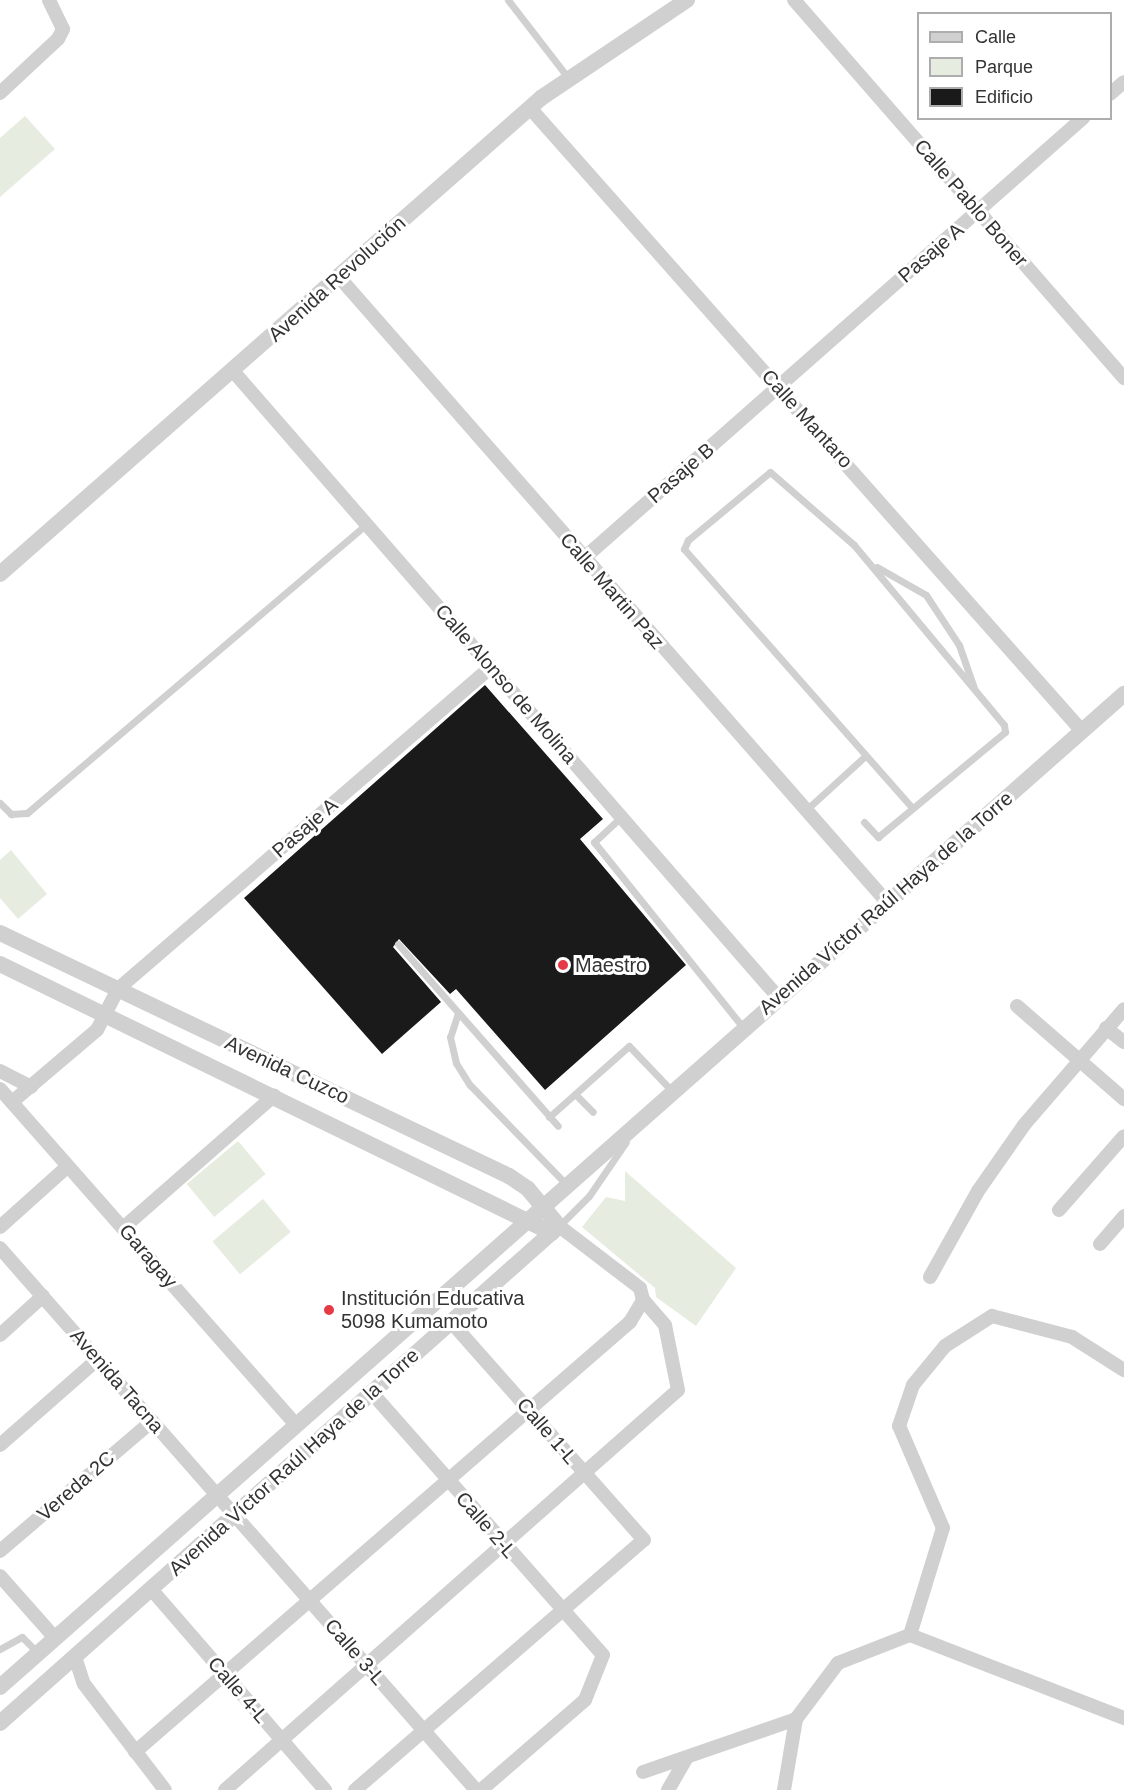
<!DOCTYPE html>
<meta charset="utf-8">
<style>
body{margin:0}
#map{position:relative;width:1124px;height:1790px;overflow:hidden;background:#fff;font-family:Helvetica,sans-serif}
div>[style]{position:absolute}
.green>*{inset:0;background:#e6ecdf;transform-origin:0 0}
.building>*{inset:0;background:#1a1a1a}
.service>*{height:7px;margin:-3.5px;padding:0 3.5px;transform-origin:3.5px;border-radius:3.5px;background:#d0d0d0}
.minor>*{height:14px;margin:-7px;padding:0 7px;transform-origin:7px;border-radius:7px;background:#d0d0d0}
.tertiary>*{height:16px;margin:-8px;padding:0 8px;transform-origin:8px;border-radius:8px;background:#d0d0d0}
.dots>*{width:16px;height:16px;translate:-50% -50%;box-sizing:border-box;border:3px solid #fff;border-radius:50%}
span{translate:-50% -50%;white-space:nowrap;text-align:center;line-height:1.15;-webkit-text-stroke:6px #fff;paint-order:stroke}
.street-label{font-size:20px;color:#333}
.poi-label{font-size:20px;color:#333}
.left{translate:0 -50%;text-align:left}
.legend{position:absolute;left:917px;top:12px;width:195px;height:108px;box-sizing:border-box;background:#fff;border:2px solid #adadad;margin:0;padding:8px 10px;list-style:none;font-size:18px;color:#333}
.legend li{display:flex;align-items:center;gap:12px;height:30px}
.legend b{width:30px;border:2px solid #adadad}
</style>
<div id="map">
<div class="green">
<div style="clip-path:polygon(25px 116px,55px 149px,0 197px,0 138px)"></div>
<div style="clip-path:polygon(11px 850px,47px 894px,18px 919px,0 898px,0 860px)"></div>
<div style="left:238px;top:1141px;width:43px;height:67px;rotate:50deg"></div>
<div style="clip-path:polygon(625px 1171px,736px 1268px,696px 1326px,656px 1297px,655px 1288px,582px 1227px,606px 1197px,625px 1201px)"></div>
<div style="left:263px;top:1199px;width:43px;height:66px;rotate:50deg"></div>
</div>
<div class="building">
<div style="clip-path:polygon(485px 685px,603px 819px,580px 839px,686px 965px,545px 1090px,456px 989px,450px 994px,399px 939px,393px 947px,441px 1002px,382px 1054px,244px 898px)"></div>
</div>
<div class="service">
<div style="left:508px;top:0;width:100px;rotate:52.3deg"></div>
<div style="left:877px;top:567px;width:56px;rotate:29.7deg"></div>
<div style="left:926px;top:595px;width:60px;rotate:56.6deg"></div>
<div style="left:959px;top:645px;width:46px;rotate:70.8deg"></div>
<div style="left:0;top:803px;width:16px;rotate:45deg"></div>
<div style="left:11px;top:814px;width:16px;rotate:-4deg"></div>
<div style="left:27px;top:813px;width:445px;rotate:-40.4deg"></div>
<div style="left:806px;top:810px;width:79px;rotate:-42.4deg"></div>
<div style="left:621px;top:817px;width:37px;rotate:137deg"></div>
<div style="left:594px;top:842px;width:238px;rotate:51.2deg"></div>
<div style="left:864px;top:822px;width:21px;rotate:47deg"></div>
<div style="left:878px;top:837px;width:165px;rotate:-39.6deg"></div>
<div style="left:1005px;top:732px;width:7px;rotate:-98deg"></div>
<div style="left:1004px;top:725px;width:234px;rotate:-129.8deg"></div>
<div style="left:854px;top:545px;width:111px;rotate:-139deg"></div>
<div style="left:770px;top:472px;width:107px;rotate:140.3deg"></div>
<div style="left:688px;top:540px;width:10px;rotate:114deg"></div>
<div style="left:684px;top:549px;width:345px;rotate:48.6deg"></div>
<div style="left:398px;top:944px;width:242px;rotate:48.7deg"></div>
<div style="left:458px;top:1013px;width:25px;rotate:108deg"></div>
<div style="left:450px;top:1037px;width:27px;rotate:77deg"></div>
<div style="left:456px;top:1063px;width:26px;rotate:58deg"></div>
<div style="left:470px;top:1085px;width:136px;rotate:45.9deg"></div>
<div style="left:575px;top:1094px;width:25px;rotate:45deg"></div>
<div style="left:549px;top:1117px;width:107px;rotate:-41.6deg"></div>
<div style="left:629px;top:1046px;width:61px;rotate:46.3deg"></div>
<div style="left:559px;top:1226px;width:42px;rotate:-45deg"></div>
<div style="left:589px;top:1196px;width:65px;rotate:-55.6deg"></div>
<div style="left:0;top:1649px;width:25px;rotate:-29deg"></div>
<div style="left:22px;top:1637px;width:23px;rotate:45deg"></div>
</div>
<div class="minor">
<div style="left:794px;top:0;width:502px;rotate:48.88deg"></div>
<div style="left:0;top:93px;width:79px;rotate:-43deg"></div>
<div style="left:58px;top:39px;width:11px;rotate:-63deg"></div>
<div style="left:63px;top:29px;width:32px;rotate:-116deg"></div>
<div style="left:1110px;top:94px;width:18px;rotate:-41deg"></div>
<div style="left:530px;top:108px;width:832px;rotate:48.46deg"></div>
<div style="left:339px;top:277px;width:831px;rotate:48.76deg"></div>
<div style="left:233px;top:371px;width:830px;rotate:48.96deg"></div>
<div style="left:583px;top:559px;width:667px;rotate:-41.41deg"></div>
<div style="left:1017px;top:1006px;width:142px;rotate:41deg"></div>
<div style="left:1106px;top:1028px;width:23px;rotate:38deg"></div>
<div style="left:0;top:1071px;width:35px;rotate:27deg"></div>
<div style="left:0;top:1089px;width:446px;rotate:48.6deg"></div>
<div style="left:12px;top:1102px;width:111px;rotate:-40.3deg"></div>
<div style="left:97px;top:1030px;width:46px;rotate:-62.9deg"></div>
<div style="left:118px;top:989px;width:493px;rotate:-40.8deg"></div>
<div style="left:1059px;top:1210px;width:98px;rotate:-48.7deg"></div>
<div style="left:0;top:1227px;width:91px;rotate:-41.9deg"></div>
<div style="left:123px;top:1228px;width:201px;rotate:-41.2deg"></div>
<div style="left:1100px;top:1244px;width:37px;rotate:-49deg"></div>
<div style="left:0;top:1248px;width:721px;rotate:48.71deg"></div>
<div style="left:930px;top:1277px;width:98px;rotate:-60.8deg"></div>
<div style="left:978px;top:1191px;width:80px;rotate:-55.1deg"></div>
<div style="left:1024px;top:1125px;width:153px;rotate:-49.2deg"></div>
<div style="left:0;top:1335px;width:58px;rotate:-42.2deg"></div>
<div style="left:372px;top:1393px;width:349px;rotate:48.6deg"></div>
<div style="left:603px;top:1655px;width:48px;rotate:111.8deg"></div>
<div style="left:585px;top:1700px;width:138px;rotate:139.1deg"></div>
<div style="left:0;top:1445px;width:130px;rotate:-41.3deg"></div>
<div style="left:0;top:1551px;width:200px;rotate:-40.5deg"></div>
<div style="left:0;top:1576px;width:83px;rotate:48.4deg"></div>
<div style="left:151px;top:1589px;width:266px;rotate:49.1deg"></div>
<div style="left:910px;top:1635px;width:112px;rotate:-72.9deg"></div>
<div style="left:943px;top:1528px;width:111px;rotate:-113.3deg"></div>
<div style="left:899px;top:1426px;width:43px;rotate:-71.1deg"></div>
<div style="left:913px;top:1385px;width:50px;rotate:-50.6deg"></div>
<div style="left:945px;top:1346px;width:56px;rotate:-32.6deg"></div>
<div style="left:992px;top:1316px;width:83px;rotate:14.7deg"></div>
<div style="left:1072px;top:1337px;width:62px;rotate:32.4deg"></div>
<div style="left:75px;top:1657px;width:28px;rotate:72deg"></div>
<div style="left:84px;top:1684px;width:133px;rotate:52.6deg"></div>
<div style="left:135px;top:1752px;width:656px;rotate:-40.98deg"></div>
<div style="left:630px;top:1322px;width:26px;rotate:-59deg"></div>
<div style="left:643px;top:1772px;width:162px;rotate:-19.1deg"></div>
<div style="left:796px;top:1719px;width:70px;rotate:-53.1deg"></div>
<div style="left:838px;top:1663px;width:77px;rotate:-21.3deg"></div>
<div style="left:910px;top:1635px;width:230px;rotate:21.2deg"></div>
<div style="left:225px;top:1790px;width:604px;rotate:-41.44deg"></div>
<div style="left:678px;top:1390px;width:66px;rotate:-101.3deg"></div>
<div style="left:665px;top:1325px;width:33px;rotate:-131deg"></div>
<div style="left:643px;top:1300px;width:12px;rotate:-104deg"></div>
<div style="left:640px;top:1288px;width:102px;rotate:-142.6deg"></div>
<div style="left:355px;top:1790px;width:382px;rotate:-40.9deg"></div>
<div style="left:644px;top:1540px;width:291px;rotate:-131.5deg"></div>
<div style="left:668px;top:1790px;width:36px;rotate:-60deg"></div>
<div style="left:784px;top:1790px;width:72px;rotate:-80.4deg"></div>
</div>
<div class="tertiary">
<div style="left:0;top:574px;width:721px;rotate:-41.34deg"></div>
<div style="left:541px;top:98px;width:176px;rotate:-33.9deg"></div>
<div style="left:0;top:933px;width:564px;rotate:25.52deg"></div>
<div style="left:509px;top:1176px;width:23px;rotate:34deg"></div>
<div style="left:528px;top:1189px;width:48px;rotate:50deg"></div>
<div style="left:559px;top:1226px;width:748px;rotate:138.36deg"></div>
<div style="left:0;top:964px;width:614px;rotate:25.98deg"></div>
<div style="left:0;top:1687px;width:1500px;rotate:-41.46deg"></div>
</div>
<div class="dots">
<div style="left:563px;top:965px;background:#e63946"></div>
<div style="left:329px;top:1310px;background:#e63946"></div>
</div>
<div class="street-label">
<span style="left:971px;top:203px;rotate:49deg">Calle Pablo Boner</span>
<span style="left:931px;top:253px;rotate:-41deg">Pasaje A</span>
<span style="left:337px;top:279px;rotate:-42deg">Avenida Revolución</span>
<span style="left:807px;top:419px;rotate:48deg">Calle Mantaro</span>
<span style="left:681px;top:473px;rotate:-41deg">Pasaje B</span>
<span style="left:612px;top:591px;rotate:49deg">Calle Martin Paz</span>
<span style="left:506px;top:684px;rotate:49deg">Calle Alonso de Molina</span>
<span style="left:305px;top:828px;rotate:-41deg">Pasaje A</span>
<span style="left:886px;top:903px;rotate:-41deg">Avenida Víctor Raúl Haya de la Torre</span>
<span style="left:287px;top:1070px;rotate:25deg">Avenida Cuzco</span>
<span style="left:148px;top:1256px;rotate:49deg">Garagay</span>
<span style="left:117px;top:1381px;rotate:49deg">Avenida Tacna</span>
<span style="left:547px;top:1431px;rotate:49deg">Calle 1-L</span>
<span style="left:294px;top:1462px;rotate:-42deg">Avenida Víctor Raúl Haya de la Torre</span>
<span style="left:76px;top:1486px;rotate:-41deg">Vereda 2C</span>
<span style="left:486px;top:1525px;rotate:49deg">Calle 2-L</span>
<span style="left:355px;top:1652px;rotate:49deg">Calle 3-L</span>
<span style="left:238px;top:1690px;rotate:49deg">Calle 4-L</span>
</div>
<div class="poi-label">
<span class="left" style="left:575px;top:965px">Maestro</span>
<span class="left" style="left:341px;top:1310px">Institución Educativa<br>5098 Kumamoto</span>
</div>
<ul class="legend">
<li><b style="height:8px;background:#d0d0d0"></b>Calle</li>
<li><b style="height:16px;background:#e6ecdf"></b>Parque</li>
<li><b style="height:16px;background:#1a1a1a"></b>Edificio</li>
</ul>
</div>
